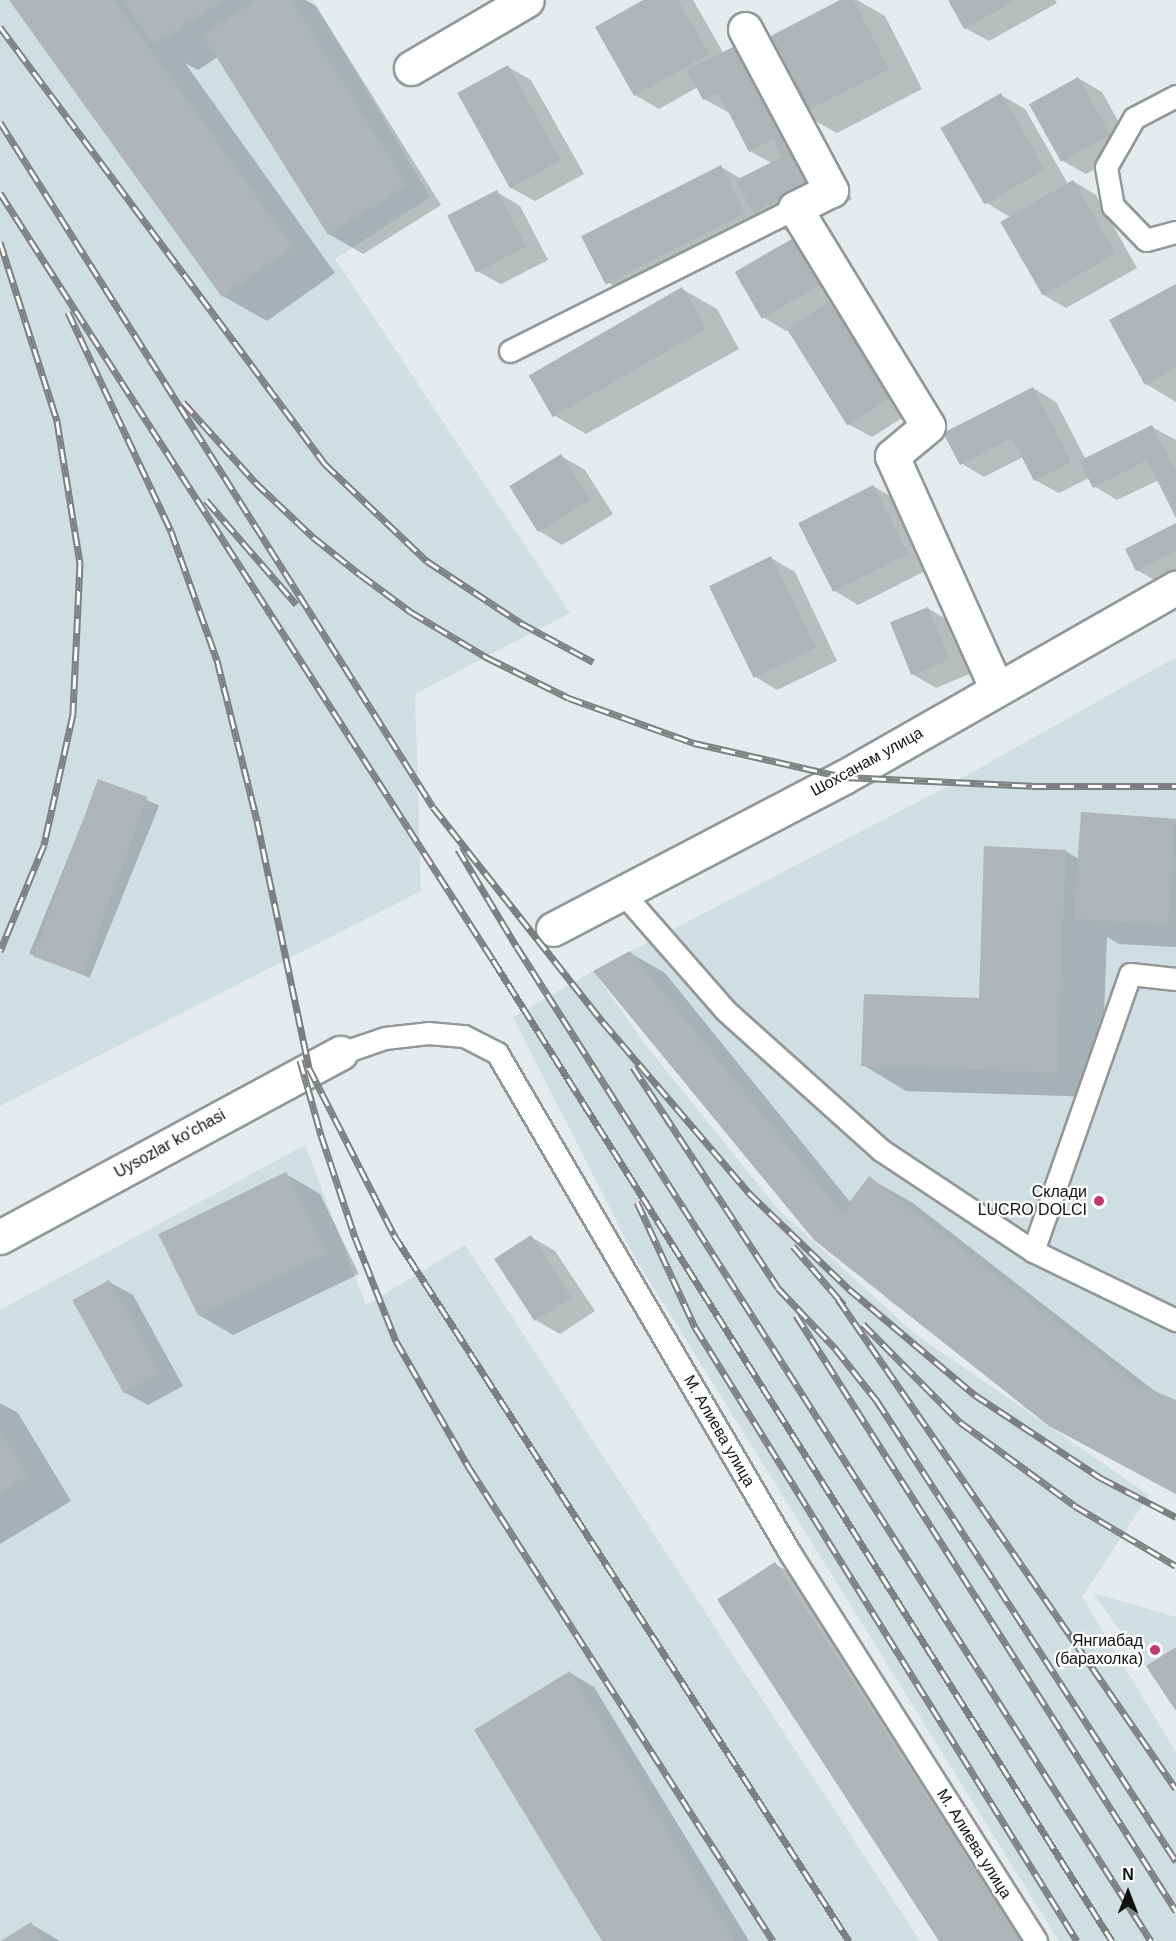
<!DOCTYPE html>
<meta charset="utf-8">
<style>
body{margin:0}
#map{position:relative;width:1176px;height:1941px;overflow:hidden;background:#e5ebed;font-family:Helvetica,sans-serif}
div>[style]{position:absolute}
.built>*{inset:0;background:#cfdee1}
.shadow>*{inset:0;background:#0003;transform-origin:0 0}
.building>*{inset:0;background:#afb5b6;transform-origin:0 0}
.roads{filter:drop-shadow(2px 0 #929798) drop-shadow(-2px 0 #929798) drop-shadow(0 2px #929798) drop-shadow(0 -2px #929798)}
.service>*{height:21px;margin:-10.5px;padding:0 10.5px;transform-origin:10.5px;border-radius:10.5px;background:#fff}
.minor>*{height:33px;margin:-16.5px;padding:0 16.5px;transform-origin:16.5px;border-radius:16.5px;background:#fff}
.rail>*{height:7px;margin-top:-3.5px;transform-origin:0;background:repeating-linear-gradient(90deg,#fff 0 14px,#7c8081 0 28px);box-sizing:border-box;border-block:2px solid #7c8081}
.dots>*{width:16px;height:16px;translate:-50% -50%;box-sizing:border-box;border:3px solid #fff;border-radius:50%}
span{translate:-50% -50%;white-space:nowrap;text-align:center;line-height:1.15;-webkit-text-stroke:4.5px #fff;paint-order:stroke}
.street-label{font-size:16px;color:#101212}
.poi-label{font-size:16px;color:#101212}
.right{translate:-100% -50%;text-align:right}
.north{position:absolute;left:1098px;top:1863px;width:60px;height:60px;-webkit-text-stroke:4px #fff;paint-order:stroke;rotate:0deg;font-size:16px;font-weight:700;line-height:24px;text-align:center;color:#101212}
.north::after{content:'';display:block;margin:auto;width:21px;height:27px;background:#101212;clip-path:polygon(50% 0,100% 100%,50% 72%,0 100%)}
</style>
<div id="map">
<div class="built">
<div style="clip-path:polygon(0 0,313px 0,430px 197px,335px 259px,570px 613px,415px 694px,421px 891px,0 1106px)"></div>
<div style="clip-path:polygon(1176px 657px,1176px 1487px,890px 1302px,598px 977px,644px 1043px,777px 1208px,915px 1334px,1149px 1495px,1082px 1597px,1176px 1752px,1176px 1941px,1059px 1941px,634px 1256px,513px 1017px,593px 971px,946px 787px)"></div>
<div style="clip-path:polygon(305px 1145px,366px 1305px,465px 1245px,920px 1941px,0 1941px,0 1310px)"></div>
<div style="clip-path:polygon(1093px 1593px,1176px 1617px,1176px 1707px,1146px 1666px)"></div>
</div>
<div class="shadow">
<div style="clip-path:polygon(13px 0,305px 0,316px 6px,441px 205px,363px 254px,329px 234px,218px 57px,198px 70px,185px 63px,335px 273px,267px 321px,223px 296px)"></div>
<div style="clip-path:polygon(646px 0,693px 0,724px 54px,773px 58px,843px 0,857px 0,885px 16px,922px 89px,837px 133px,810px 118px,852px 199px,788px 232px,763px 217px,629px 295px,606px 281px,721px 167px,742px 179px,773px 164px,750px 151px,731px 114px,704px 99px,698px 87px,659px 109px,635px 95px)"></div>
<div style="clip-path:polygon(949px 0,1055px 0,1057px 3px,989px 41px,965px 28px)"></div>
<div style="clip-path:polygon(508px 67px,531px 80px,584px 174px,535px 201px,511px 188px)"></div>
<div style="clip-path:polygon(1078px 78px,1102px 92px,1133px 148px,1086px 174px,1063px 161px)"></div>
<div style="clip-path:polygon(1001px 95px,1025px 109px,1068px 184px,1073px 181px,1096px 195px,1137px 268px,1066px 308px,1042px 294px,1010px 217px,985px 202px,942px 128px)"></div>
<div style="clip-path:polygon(497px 192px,520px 206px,548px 260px,501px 284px,477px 271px)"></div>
<div style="clip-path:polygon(797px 238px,919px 407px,872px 437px,848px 424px,789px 329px,786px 331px,763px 317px)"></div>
<div style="clip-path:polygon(1176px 285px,1176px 402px,1146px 384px)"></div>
<div style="clip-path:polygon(682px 289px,717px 309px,739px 349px,586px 434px,552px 414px)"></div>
<div style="clip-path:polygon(1033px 388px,1056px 402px,1086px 460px,1152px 427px,1176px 440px,1176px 515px,1159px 480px,1117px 500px,1094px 486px,1089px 478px,1059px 493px,1035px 480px,1023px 457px,984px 477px,961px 463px)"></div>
<div style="clip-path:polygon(561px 456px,585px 470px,613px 514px,562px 545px,539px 531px)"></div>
<div style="clip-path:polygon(873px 486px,897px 500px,931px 568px,858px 605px,835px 591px)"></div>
<div style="clip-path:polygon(1176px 525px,1176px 576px,1161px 584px,1137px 570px)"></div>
<div style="clip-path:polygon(771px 558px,795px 572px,837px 661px,777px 690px,754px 676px)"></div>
<div style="clip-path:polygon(927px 608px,951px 622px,972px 673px,936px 688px,912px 674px)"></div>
<div style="left:99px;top:781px;width:65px;height:186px;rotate:22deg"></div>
<div style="clip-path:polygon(1176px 820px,1176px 947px,1119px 944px,1107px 937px,1101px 1097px,906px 1091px,863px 1065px,981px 1000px,1065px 851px,1079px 859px)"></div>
<div style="clip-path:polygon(630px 953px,665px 973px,851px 1203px,869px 1178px,913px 1203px,1161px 1396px,1176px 1402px,1176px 1494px,1050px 1425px,815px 1239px)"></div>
<div style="clip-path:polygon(286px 1174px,320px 1194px,359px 1274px,233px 1335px,199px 1315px)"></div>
<div style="clip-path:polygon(531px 1237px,555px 1251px,595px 1311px,560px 1334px,537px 1321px)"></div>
<div style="clip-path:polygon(109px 1282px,133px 1295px,183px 1386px,148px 1405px,124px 1392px)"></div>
<div style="clip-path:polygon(0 1403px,18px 1413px,71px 1501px,0 1544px)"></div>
<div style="clip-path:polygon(775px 1564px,819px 1589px,1048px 1941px,942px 1941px)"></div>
<div style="clip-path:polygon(570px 1673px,594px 1687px,749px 1941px,604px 1941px)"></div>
<div style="clip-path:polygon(31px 1924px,60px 1941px,4px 1941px)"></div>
</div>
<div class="building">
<div style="clip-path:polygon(9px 0,115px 0,293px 247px,222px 297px)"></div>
<div style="clip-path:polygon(123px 0,223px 0,153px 46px)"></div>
<div style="clip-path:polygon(257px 0,291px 0,407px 185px,328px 235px,202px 34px)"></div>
<div style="clip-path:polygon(643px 0,678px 0,709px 54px,634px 96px,595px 27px)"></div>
<div style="clip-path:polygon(840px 0,853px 0,889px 69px,801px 114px,763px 40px)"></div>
<div style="clip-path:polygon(948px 0,1016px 0,964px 29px)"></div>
<div style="clip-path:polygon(747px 40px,819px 179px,753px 213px,736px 180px,782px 157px,773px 139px,749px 152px,718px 92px,703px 100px,687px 70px)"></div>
<div style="left:508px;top:65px;width:109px;height:58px;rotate:61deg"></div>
<div style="left:1078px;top:77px;width:66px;height:56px;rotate:61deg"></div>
<div style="left:1001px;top:93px;width:88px;height:70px;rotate:60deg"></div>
<div style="left:721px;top:165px;width:54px;height:157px;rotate:63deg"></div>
<div style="left:1073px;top:180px;width:85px;height:84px;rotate:60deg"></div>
<div style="left:497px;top:190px;width:64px;height:56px;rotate:63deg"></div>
<div style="left:797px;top:236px;width:54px;height:72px;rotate:60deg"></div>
<div style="clip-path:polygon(1176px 284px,1176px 368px,1145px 385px,1109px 320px)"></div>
<div style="left:682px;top:287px;width:48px;height:177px;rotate:60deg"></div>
<div style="left:836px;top:298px;width:114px;height:58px;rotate:58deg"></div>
<div style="clip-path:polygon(1033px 387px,1071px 462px,1034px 481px,1012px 438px,960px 465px,943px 433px)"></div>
<div style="clip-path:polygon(1152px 425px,1176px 472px,1176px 518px,1147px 460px,1093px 488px,1079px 461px)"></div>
<div style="left:561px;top:454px;width:54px;height:61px;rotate:58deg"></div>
<div style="left:873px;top:485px;width:77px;height:84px;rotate:63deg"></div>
<div style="clip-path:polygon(1176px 523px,1176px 551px,1136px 571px,1125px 549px)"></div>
<div style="left:771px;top:556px;width:102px;height:69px;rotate:64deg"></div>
<div style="left:928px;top:607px;width:57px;height:41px;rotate:68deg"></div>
<div style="left:98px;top:779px;width:53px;height:189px;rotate:20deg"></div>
<div style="left:1081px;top:812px;width:95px;height:107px;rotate:4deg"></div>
<div style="clip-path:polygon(984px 846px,1066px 850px,1057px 1073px,861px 1066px,864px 994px,979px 998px)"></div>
<div style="clip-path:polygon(630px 951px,842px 1212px,869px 1176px,1137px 1384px,1176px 1400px,1176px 1494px,1049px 1426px,814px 1240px,593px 971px)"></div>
<div style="left:286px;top:1172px;width:91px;height:142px;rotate:64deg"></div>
<div style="left:531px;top:1235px;width:74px;height:44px;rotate:57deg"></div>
<div style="left:109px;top:1280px;width:106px;height:42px;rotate:61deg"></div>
<div style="clip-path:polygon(0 1430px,28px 1476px,0 1493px)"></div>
<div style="left:775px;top:1562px;width:452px;height:69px;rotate:57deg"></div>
<div style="clip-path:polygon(1176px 1647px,1176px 1711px,1146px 1666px)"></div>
<div style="clip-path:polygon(570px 1671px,735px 1941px,602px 1941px,474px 1730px)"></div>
<div style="clip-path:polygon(31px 1922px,43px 1941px,1px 1941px)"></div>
</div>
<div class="roads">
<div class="service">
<div style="left:1176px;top:96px;width:47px;rotate:152.4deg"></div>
<div style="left:1134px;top:118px;width:56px;rotate:119.7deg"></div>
<div style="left:1106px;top:167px;width:40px;rotate:80deg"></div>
<div style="left:1113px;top:206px;width:47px;rotate:45.9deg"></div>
<div style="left:1146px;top:240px;width:31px;rotate:-15deg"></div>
<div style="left:510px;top:351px;width:319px;rotate:-26.6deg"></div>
<div style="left:621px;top:891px;width:159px;rotate:48.8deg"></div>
<div style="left:726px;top:1011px;width:208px;rotate:41.9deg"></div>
<div style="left:881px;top:1150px;width:182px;rotate:33.6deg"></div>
<div style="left:1033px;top:1251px;width:159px;rotate:25.8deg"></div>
<div style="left:341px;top:1053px;width:46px;rotate:-18.8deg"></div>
<div style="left:385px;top:1038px;width:43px;rotate:-6.6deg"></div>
<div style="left:428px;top:1033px;width:36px;rotate:5deg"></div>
<div style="left:464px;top:1036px;width:37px;rotate:27deg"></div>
<div style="left:497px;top:1053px;width:580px;rotate:59.63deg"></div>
<div style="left:790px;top:1553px;width:459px;rotate:57.6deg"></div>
<div style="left:1033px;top:1251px;width:293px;rotate:-70.7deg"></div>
<div style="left:1130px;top:974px;width:46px;rotate:6.2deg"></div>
</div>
<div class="minor">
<div style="left:745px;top:29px;width:183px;rotate:61.9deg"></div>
<div style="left:831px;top:190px;width:40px;rotate:153.4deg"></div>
<div style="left:795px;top:208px;width:255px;rotate:58.6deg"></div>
<div style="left:928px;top:426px;width:47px;rotate:140.2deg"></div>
<div style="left:892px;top:456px;width:256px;rotate:65.8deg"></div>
<div style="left:411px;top:68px;width:134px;rotate:-30.4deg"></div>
<div style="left:553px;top:929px;width:328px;rotate:-27.6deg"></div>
<div style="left:844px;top:777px;width:382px;rotate:-29.7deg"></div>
<div style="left:0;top:1237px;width:387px;rotate:-28.4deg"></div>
</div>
</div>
<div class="rail">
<div style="left:0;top:27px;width:545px;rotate:53.36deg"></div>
<div style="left:325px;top:464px;width:141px;rotate:43.6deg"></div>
<div style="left:427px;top:561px;width:113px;rotate:33.4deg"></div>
<div style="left:521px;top:623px;width:82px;rotate:28.4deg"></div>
<div style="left:0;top:122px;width:810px;rotate:57.7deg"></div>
<div style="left:433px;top:807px;width:274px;rotate:51.7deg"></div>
<div style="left:603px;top:1022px;width:225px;rotate:49.5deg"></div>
<div style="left:749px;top:1193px;width:139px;rotate:43.8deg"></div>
<div style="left:849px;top:1289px;width:165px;rotate:40.1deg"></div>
<div style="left:975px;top:1395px;width:151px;rotate:33.4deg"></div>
<div style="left:1101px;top:1478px;width:85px;rotate:27.5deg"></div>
<div style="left:0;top:193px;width:912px;rotate:57.27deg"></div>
<div style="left:493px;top:960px;width:1160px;rotate:57.75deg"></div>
<div style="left:0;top:242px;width:188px;rotate:72.3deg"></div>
<div style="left:57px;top:421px;width:144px;rotate:80.8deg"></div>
<div style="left:80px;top:563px;width:151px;rotate:92.7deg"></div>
<div style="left:73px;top:714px;width:134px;rotate:102.5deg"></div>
<div style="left:44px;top:845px;width:115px;rotate:112.5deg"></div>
<div style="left:68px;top:312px;width:242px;rotate:64.8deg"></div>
<div style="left:171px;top:531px;width:137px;rotate:70.4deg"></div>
<div style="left:217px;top:660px;width:166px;rotate:76deg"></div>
<div style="left:257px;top:821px;width:252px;rotate:78.1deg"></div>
<div style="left:309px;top:1068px;width:187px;rotate:63deg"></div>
<div style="left:394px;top:1235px;width:840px;rotate:57.2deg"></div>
<div style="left:183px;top:402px;width:108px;rotate:48deg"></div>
<div style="left:255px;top:482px;width:80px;rotate:43.5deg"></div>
<div style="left:313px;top:537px;width:61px;rotate:38.4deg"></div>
<div style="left:361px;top:575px;width:62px;rotate:36.5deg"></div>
<div style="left:411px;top:612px;width:90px;rotate:30.9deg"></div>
<div style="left:488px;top:658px;width:90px;rotate:26.3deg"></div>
<div style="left:569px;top:698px;width:133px;rotate:19.8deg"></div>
<div style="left:694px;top:743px;width:154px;rotate:12.8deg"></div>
<div style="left:844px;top:777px;width:188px;rotate:2.7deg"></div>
<div style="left:1032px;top:786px;width:144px"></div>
<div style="left:206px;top:500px;width:138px;rotate:49.1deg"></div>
<div style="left:458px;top:849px;width:114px;rotate:59deg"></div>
<div style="left:517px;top:947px;width:1179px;rotate:57.47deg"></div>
<div style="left:300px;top:1060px;width:78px;rotate:74.4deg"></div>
<div style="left:321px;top:1135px;width:108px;rotate:71.6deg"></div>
<div style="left:355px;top:1237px;width:112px;rotate:68.5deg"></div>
<div style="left:396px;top:1341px;width:148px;rotate:60deg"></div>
<div style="left:470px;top:1469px;width:561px;rotate:57.3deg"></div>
<div style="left:633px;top:1067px;width:264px;rotate:56.7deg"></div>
<div style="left:778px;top:1288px;width:83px;rotate:46.5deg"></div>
<div style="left:835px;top:1348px;width:68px;rotate:51.6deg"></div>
<div style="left:877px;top:1401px;width:549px;rotate:56.98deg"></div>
<div style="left:637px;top:1202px;width:138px;rotate:65.1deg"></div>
<div style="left:695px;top:1327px;width:723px;rotate:58.11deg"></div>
<div style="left:793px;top:1246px;width:78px;rotate:49.2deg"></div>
<div style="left:838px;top:1299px;width:595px;rotate:55.4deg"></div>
<div style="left:796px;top:1315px;width:707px;rotate:57.48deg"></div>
<div style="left:863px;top:1324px;width:138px;rotate:45.3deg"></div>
<div style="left:960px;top:1422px;width:142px;rotate:36.1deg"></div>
<div style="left:1075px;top:1506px;width:117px;rotate:30.7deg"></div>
</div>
<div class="dots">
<div style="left:1099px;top:1201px;background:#c4396f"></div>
<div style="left:1155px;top:1650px;background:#c4396f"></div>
</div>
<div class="street-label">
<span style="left:867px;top:762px;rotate:-29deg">Шохсанам улица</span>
<span style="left:170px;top:1144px;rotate:-29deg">Uysozlar ko'chasi</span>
<span style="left:719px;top:1431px;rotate:60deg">М. Алиева улица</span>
<span style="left:974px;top:1844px;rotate:58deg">М. Алиева улица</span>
</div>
<div class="poi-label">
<span class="right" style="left:1087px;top:1201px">Склади<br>LUCRO DOLCI</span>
<span class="right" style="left:1143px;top:1650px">Янгиабад<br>(барахолка)</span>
</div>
<div class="north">N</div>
</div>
